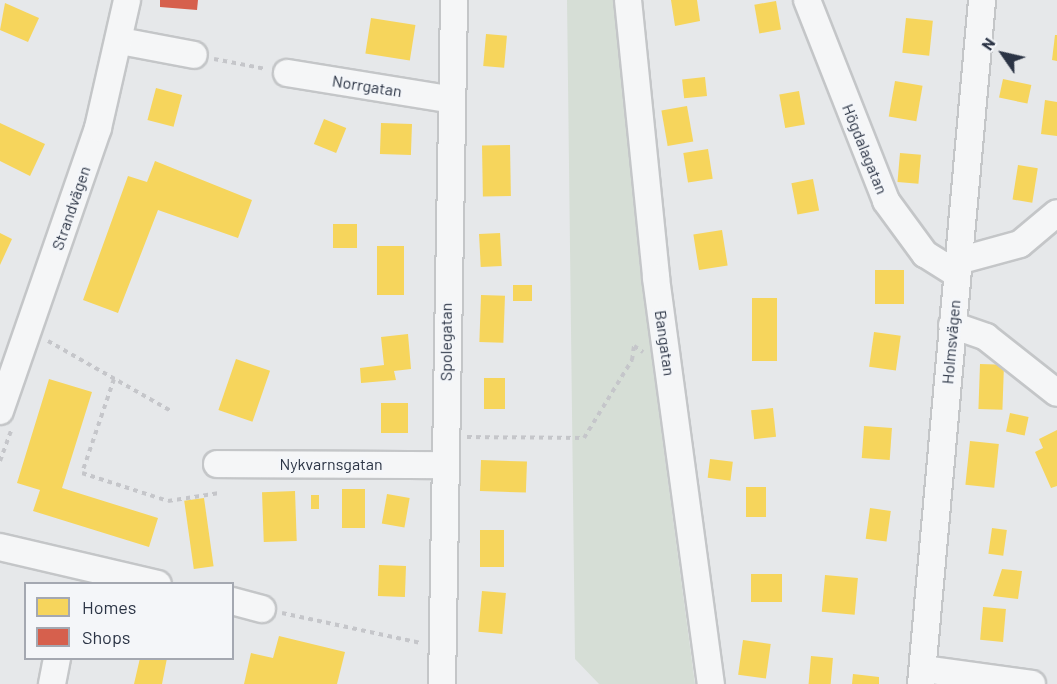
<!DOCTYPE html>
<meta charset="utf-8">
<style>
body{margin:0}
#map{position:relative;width:1057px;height:684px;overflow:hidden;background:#e6e8ea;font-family:Barlow,sans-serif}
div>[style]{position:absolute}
.green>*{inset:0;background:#d6ded6}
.homes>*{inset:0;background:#f6d55c;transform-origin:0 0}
.shops>*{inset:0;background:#d6604d}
.path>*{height:4px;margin-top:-2px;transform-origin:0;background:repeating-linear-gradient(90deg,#c5c6ca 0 4.5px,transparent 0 9px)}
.roads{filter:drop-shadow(2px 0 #c4c6c8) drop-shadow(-2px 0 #c4c6c8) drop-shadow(0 2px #c4c6c8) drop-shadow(0 -2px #c4c6c8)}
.minor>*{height:26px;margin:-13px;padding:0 13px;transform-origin:13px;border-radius:13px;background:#f5f6f7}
span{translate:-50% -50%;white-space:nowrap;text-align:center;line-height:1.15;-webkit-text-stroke:6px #f4f6f9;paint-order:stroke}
.street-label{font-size:16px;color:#2b3445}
.legend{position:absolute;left:24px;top:582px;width:210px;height:78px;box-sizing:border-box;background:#f4f6f9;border:2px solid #a4a8b1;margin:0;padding:8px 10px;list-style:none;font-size:18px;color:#2b3445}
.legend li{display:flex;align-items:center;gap:12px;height:30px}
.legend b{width:30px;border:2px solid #a4a8b1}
.north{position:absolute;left:973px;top:24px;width:60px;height:60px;-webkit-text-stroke:4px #f4f6f9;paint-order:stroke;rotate:304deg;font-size:16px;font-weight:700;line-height:24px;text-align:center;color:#2b3445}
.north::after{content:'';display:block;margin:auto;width:21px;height:27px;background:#2b3445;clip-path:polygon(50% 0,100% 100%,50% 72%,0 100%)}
</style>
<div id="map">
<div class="green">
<div style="clip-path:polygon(567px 0,614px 0,641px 278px,695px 684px,599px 684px,575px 659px)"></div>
</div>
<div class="homes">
<div style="clip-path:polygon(671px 0,697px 0,700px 21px,675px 26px)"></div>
<div style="left:776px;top:1px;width:29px;height:22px;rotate:80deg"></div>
<div style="clip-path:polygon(5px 3px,39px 18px,28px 42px,0 30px)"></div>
<div style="left:371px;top:18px;width:45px;height:36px;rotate:9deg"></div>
<div style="left:906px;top:18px;width:27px;height:35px;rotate:6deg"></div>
<div style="left:486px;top:34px;width:21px;height:32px;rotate:5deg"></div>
<div style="clip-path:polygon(1055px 35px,1057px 35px,1057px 61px,1052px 60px)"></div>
<div style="left:705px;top:77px;width:19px;height:23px;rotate:84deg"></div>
<div style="left:1003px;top:79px;width:29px;height:19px;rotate:12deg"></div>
<div style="left:895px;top:81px;width:28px;height:36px;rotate:10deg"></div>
<div style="left:156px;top:88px;width:27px;height:33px;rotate:15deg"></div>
<div style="left:799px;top:91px;width:34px;height:20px;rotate:80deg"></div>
<div style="clip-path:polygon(1045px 100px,1057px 102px,1057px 136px,1041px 134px)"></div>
<div style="left:687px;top:106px;width:36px;height:26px;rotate:80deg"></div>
<div style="left:324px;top:119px;width:24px;height:27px;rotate:22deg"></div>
<div style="clip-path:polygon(0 123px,45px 144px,30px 176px,0 161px)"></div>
<div style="left:381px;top:123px;width:31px;height:31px;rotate:2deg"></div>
<div style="left:510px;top:145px;width:51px;height:28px;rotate:89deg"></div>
<div style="left:708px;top:149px;width:30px;height:25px;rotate:81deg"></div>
<div style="left:900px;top:153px;width:21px;height:29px;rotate:5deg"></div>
<div style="clip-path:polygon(155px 161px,252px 200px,238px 238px,158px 210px,118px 313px,83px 300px,128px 176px,147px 182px)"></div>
<div style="left:1018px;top:165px;width:20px;height:35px;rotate:9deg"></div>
<div style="left:813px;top:179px;width:32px;height:22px;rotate:79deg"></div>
<div style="left:333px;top:224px;width:24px;height:24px"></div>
<div style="left:722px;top:230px;width:36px;height:29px;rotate:81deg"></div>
<div style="clip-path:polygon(0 233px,12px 239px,0 265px)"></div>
<div style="left:500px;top:233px;width:33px;height:21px;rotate:87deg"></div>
<div style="left:377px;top:246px;width:27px;height:49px"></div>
<div style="left:875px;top:270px;width:29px;height:34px"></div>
<div style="left:513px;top:285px;width:19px;height:16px"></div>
<div style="left:481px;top:295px;width:24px;height:47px;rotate:2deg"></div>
<div style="left:752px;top:298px;width:25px;height:63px"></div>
<div style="left:874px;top:332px;width:27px;height:35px;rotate:8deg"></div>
<div style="clip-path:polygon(408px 334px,411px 369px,394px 371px,396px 380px,361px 383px,360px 368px,384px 365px,381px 337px)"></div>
<div style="left:236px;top:359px;width:36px;height:54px;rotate:19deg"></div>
<div style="left:980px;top:364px;width:24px;height:45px;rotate:2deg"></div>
<div style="left:484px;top:378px;width:21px;height:31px"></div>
<div style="clip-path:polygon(49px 379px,92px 392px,62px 488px,158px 518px,149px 547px,33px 511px,40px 490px,17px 483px)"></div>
<div style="left:381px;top:403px;width:27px;height:30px"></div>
<div style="left:773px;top:408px;width:29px;height:22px;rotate:84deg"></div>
<div style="left:1010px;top:413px;width:19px;height:19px;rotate:12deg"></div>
<div style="left:864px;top:426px;width:28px;height:32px;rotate:4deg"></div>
<div style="clip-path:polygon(1057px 430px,1057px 486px,1051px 488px,1035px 452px,1043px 448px,1039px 439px)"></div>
<div style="left:970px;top:441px;width:29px;height:44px;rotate:6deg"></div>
<div style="left:710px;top:459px;width:23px;height:19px;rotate:7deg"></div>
<div style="left:481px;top:460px;width:46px;height:31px;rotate:2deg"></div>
<div style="left:746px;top:487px;width:20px;height:30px"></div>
<div style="left:342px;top:489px;width:23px;height:39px"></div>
<div style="left:295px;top:491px;width:50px;height:33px;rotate:88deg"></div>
<div style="left:387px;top:494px;width:23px;height:30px;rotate:10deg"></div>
<div style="left:311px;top:495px;width:8px;height:14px"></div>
<div style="left:204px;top:498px;width:69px;height:20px;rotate:82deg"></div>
<div style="left:870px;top:508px;width:21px;height:31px;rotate:8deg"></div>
<div style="left:992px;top:528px;width:15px;height:26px;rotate:8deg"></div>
<div style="left:480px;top:530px;width:24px;height:37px"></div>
<div style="left:379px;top:565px;width:27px;height:31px;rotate:2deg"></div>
<div style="clip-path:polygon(1002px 569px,1022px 571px,1018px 599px,993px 596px)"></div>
<div style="left:782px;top:574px;width:28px;height:31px;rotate:90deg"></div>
<div style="left:825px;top:575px;width:33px;height:37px;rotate:5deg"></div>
<div style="left:482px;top:591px;width:24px;height:41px;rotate:5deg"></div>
<div style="left:983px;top:607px;width:23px;height:33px;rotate:5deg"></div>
<div style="clip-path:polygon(279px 636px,345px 652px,337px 684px,244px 684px,251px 653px,273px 658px)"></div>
<div style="left:743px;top:640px;width:28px;height:35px;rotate:8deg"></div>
<div style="left:811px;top:656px;width:22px;height:28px;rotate:5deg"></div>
<div style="clip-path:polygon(140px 658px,167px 658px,162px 684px,134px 684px)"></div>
<div style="clip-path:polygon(853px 674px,879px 677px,879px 684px,852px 684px)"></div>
</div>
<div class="shops">
<div style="clip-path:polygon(160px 0,198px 0,197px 10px,160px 7px)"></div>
</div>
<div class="path">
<div style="left:214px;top:59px;width:53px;rotate:10.9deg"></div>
<div style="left:48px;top:341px;width:142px;rotate:29.6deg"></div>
<div style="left:114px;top:379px;width:99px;rotate:108.8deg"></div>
<div style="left:82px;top:473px;width:90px;rotate:18deg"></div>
<div style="left:168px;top:501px;width:52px;rotate:-8.9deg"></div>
<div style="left:467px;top:437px;width:117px;rotate:0.5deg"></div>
<div style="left:584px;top:438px;width:92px;rotate:-58.4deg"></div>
<div style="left:632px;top:360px;width:14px;rotate:-82deg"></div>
<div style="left:634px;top:346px;width:11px;rotate:34deg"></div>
<div style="left:0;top:461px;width:33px;rotate:-70deg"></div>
<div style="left:282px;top:613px;width:142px;rotate:12.2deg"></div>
</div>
<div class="roads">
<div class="minor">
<div style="left:628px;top:0;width:279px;rotate:84.2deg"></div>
<div style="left:656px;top:278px;width:410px;rotate:82.3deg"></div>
<div style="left:807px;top:0;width:216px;rotate:68.5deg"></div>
<div style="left:886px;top:201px;width:66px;rotate:53.7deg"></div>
<div style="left:925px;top:254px;width:38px;rotate:32deg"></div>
<div style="left:120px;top:41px;width:75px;rotate:10.7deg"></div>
<div style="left:287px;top:73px;width:163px;rotate:9.2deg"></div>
<div style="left:958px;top:261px;width:64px;rotate:-15.3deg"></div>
<div style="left:1020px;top:244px;width:48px;rotate:-40deg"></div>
<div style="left:952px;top:325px;width:36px;rotate:19deg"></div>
<div style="left:986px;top:337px;width:90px;rotate:38.3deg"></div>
<div style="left:0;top:411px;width:299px;rotate:-70.9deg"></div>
<div style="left:98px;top:128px;width:131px;rotate:-77.2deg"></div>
<div style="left:217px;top:464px;width:228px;rotate:0.3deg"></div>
<div style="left:0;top:547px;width:162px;rotate:13.2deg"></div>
<div style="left:232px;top:601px;width:31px;rotate:15deg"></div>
<div style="left:923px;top:669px;width:110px;rotate:7.8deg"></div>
<div style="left:52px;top:684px;width:26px;rotate:-79deg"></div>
<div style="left:442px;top:684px;width:684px;rotate:-88.99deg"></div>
<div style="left:921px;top:684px;width:687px;rotate:-84.9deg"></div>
</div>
</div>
<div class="street-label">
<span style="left:367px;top:86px;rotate:9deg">Norrgatan</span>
<span style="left:865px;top:149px;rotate:68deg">Högdalagatan</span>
<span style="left:71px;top:208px;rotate:-71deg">Strandvägen</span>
<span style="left:446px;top:342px;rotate:-90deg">Spolegatan</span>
<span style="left:951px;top:342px;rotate:-85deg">Holmsvägen</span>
<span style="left:665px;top:343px;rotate:82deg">Bangatan</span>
<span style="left:331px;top:464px">Nykvarnsgatan</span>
</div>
<ul class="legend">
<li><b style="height:16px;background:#f6d55c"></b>Homes</li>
<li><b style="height:16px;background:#d6604d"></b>Shops</li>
</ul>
<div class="north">N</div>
</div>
